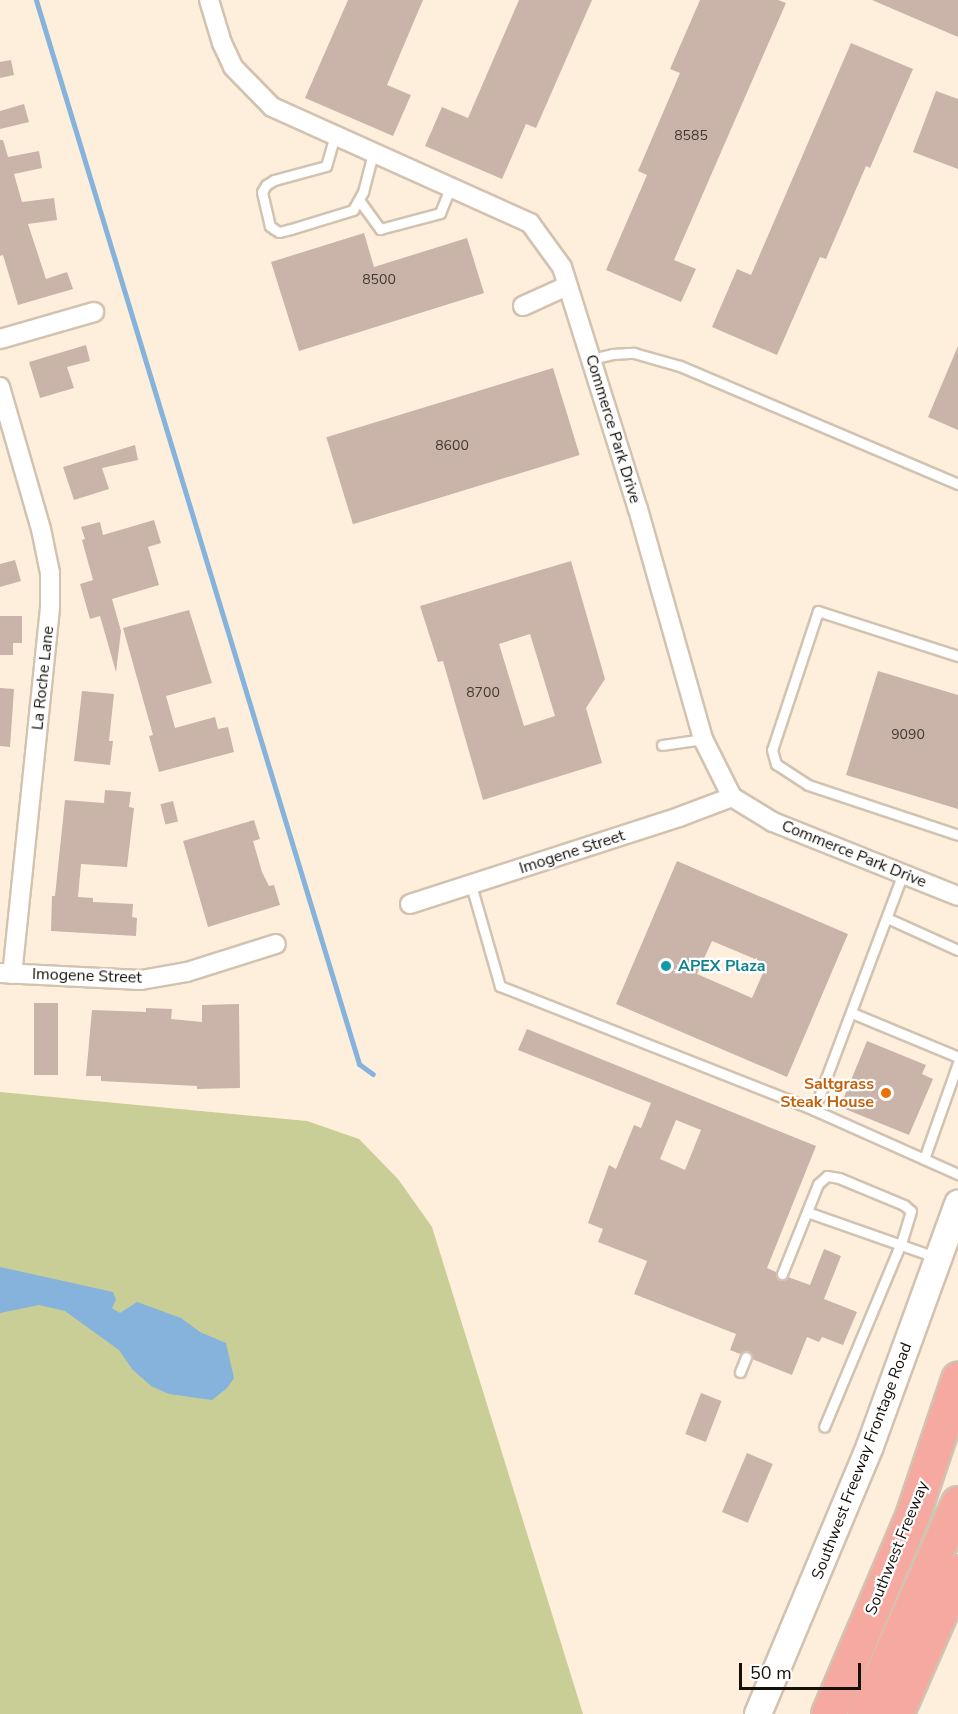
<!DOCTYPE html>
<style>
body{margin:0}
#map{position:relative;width:958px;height:1714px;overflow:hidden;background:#feefdd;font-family:"Nunito Sans",sans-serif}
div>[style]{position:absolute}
.green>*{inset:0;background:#c8ce95}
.water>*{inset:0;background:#85b3dc}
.stream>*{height:5px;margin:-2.5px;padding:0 2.5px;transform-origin:2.5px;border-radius:2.5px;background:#85b3dc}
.building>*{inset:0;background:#cab3a9;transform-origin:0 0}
.roads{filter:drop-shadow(2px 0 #d2c3b1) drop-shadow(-2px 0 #d2c3b1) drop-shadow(0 2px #d2c3b1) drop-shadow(0 -2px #d2c3b1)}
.service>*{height:9px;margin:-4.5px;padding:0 4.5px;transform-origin:4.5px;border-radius:4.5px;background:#fff}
.minor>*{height:18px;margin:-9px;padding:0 9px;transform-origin:9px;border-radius:9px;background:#fff}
.secondary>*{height:26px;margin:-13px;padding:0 13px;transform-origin:13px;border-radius:13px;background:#fff}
.motorway>*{height:33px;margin:-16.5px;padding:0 16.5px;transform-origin:16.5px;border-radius:16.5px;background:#f6a9a0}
.dots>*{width:16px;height:16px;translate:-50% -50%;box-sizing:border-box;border:3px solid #fff;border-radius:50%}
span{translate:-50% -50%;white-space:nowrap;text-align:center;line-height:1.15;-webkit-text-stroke:4.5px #fff;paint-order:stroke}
.number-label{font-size:14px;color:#423932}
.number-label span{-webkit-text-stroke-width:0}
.street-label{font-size:16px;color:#15100a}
.culture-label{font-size:16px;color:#0d838f;font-weight:700}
.left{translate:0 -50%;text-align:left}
.food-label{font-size:16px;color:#c56008;font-weight:700}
.right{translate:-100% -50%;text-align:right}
.scale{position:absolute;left:739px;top:1663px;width:122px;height:27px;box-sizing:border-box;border:3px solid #15100a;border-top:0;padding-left:8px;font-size:18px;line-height:21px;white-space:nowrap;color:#15100a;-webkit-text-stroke:4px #fff;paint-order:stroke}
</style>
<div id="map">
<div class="green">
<div style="clip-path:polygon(0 1092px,307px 1121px,359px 1139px,398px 1179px,432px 1227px,583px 1714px,0 1714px)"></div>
</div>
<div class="water">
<div style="clip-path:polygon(0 1267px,113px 1292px,116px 1300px,112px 1308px,120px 1313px,137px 1302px,181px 1318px,200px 1332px,226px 1343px,234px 1378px,227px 1388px,212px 1400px,169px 1394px,151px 1386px,132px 1369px,119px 1350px,65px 1311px,39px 1305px,0 1313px)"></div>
</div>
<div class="stream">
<div style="left:36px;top:0;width:1112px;rotate:73.11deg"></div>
<div style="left:359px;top:1064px;width:17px;rotate:36deg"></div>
</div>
<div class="building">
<div style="clip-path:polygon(348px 0,423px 0,387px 85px,411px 95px,393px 136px,305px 98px)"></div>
<div style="clip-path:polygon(519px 0,592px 0,536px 128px,526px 124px,502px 179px,425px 146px,442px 107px,468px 118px)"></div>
<div style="clip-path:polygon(700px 0,778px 0,786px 3px,674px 260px,696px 269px,681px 302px,606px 270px,647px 175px,638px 171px,680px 73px,670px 69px)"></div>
<div style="clip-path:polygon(872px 0,958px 0,958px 37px)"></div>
<div style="clip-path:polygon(851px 43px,913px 69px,870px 168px,866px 166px,826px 259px,820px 257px,777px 355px,712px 327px,737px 269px,751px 275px)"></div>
<div style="clip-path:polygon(11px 60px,14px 75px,0 78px,0 62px)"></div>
<div style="clip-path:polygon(936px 91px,958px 99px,958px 169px,913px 152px)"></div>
<div style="clip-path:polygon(24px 104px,29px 122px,0 129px,0 111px)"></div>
<div style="clip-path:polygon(0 140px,3px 140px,8px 157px,39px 151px,42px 168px,14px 174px,22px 202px,54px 198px,57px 220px,28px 224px,46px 279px,67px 272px,73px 289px,18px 305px,3px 255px,0 256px)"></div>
<div style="clip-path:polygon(364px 233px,374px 267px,467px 238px,484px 293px,299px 351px,271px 262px)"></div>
<div style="clip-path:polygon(86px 345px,90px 361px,67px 367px,74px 388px,40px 398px,29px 362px)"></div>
<div style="clip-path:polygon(958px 346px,958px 430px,928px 417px)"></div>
<div style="left:553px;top:368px;width:91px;height:237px;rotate:73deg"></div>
<div style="clip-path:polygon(135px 445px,138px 460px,102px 468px,109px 489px,74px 500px,63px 467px)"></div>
<div style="clip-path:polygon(154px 520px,161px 543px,148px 547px,159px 585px,112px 599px,121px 631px,116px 672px,100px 616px,90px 619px,80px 584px,93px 580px,82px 540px,85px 539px,81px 527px,100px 522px,103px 535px)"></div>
<div style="clip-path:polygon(15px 560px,21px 581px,0 587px,0 564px)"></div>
<div style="clip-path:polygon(evenodd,571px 561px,605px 679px,586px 708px,602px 763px,483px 800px,443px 661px,438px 662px,420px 606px,571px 561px,530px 634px,555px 716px,524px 726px,499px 644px,530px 634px)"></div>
<div style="clip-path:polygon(189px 610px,212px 683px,166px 696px,175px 728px,215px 717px,218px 729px,228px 727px,234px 752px,159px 772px,149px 736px,153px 735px,123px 628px)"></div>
<div style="clip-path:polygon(0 616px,22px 616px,22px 643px,13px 643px,13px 655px,0 655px)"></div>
<div style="clip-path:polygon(878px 671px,958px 695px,958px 809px,846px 775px)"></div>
<div style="clip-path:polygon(0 688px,14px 689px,10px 747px,0 746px)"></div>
<div style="clip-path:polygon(82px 691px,114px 694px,109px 741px,113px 741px,110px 765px,74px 761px)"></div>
<div style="clip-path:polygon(105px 790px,131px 792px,129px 807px,134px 808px,127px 867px,81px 864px,78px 897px,93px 898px,93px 902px,133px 904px,132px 917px,137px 918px,136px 936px,51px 931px,52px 896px,55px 896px,65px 800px,104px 803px)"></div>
<div style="left:173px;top:801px;width:21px;height:13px;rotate:76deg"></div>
<div style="clip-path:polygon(254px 820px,260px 839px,253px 841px,262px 872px,269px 886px,274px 885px,280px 905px,208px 927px,183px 841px)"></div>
<div style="clip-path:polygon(evenodd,677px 861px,848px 934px,787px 1077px,616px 1004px,677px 861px,712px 941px,767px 964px,752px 998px,697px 974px,712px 941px)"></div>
<div style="left:34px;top:1003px;width:24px;height:72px"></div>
<div style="clip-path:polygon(239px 1004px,240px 1088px,197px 1089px,197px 1086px,101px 1081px,101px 1076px,86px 1076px,92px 1010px,146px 1012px,146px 1008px,172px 1009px,171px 1019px,202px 1022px,202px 1005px)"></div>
<div style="clip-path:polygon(evenodd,527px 1029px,816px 1146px,767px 1268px,776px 1272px,780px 1280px,788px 1277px,810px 1285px,824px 1249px,841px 1256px,824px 1299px,857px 1312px,843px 1345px,822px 1337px,819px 1342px,807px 1337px,792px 1375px,752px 1359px,748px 1351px,740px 1354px,730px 1350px,736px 1334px,634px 1294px,647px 1261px,598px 1242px,603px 1229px,588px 1223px,609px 1165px,616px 1169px,634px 1125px,641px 1128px,651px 1103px,518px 1050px,527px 1029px,676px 1120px,701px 1130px,685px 1170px,660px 1159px,676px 1120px)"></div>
<div style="clip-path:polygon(867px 1041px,926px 1065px,922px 1074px,933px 1079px,909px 1135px,840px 1107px)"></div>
<div style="left:701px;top:1393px;width:22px;height:44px;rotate:21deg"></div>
<div style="left:747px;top:1453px;width:28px;height:64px;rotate:23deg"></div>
</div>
<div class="roads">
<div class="service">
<div style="left:335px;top:135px;width:32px;rotate:106deg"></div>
<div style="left:326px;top:166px;width:54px;rotate:164.9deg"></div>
<div style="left:274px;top:180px;width:9px;rotate:148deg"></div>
<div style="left:266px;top:185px;width:8px;rotate:120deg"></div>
<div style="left:262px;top:192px;width:35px;rotate:77deg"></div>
<div style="left:270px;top:226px;width:5px;rotate:37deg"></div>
<div style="left:274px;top:229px;width:6px;rotate:31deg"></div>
<div style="left:279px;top:232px;width:12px;rotate:-14deg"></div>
<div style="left:291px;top:229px;width:65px;rotate:-17deg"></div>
<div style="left:353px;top:210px;width:21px;rotate:-61deg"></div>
<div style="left:363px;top:192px;width:40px;rotate:-75.6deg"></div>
<div style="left:359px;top:200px;width:36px;rotate:54deg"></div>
<div style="left:380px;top:229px;width:62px;rotate:-14.9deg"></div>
<div style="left:440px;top:213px;width:27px;rotate:-68deg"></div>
<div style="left:591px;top:359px;width:22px;rotate:-13deg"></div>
<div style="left:612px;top:354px;width:22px;rotate:-3deg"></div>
<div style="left:634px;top:353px;width:48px;rotate:15.8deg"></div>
<div style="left:680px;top:366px;width:302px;rotate:23deg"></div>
<div style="left:958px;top:656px;width:147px;rotate:-162.2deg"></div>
<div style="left:818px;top:611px;width:146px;rotate:108.3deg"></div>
<div style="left:772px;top:750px;width:15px;rotate:74deg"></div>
<div style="left:776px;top:764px;width:38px;rotate:33deg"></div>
<div style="left:808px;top:785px;width:158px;rotate:18.4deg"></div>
<div style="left:662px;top:745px;width:41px;rotate:-8.3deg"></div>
<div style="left:471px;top:885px;width:105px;rotate:74deg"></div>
<div style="left:500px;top:986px;width:338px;rotate:21.5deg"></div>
<div style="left:814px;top:1110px;width:158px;rotate:24deg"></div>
<div style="left:887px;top:918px;width:78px;rotate:24.3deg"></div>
<div style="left:852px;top:1013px;width:115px;rotate:22.5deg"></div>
<div style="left:814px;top:1110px;width:253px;rotate:-69.4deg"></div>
<div style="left:924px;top:1159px;width:102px;rotate:-70.5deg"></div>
<div style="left:807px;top:1212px;width:139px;rotate:19.3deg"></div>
<div style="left:782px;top:1274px;width:97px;rotate:-68.2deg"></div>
<div style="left:818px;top:1184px;width:12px;rotate:-42deg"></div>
<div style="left:827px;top:1176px;width:12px;rotate:9deg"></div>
<div style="left:839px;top:1178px;width:70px;rotate:22.6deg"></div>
<div style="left:904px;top:1205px;width:9px;rotate:41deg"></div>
<div style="left:911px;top:1211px;width:34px;rotate:107deg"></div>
<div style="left:901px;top:1243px;width:199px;rotate:112.7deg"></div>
<div style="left:740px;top:1372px;width:16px;rotate:-68deg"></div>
</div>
<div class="minor">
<div style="left:209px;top:0;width:45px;rotate:73.2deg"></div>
<div style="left:222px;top:43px;width:26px;rotate:65deg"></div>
<div style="left:233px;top:67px;width:56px;rotate:45.7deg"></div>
<div style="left:272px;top:107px;width:283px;rotate:24.2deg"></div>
<div style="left:530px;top:223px;width:54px;rotate:54deg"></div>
<div style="left:562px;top:267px;width:254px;rotate:72.6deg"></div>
<div style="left:638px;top:509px;width:239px;rotate:74.2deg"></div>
<div style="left:703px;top:739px;width:65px;rotate:63.4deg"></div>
<div style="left:732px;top:797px;width:48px;rotate:31.4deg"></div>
<div style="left:773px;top:822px;width:199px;rotate:21.8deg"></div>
<div style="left:523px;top:306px;width:48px;rotate:-24.4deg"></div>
<div style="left:0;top:339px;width:98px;rotate:-16deg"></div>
<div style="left:0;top:387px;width:148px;rotate:73.9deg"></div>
<div style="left:41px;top:529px;width:45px;rotate:78.4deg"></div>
<div style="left:50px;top:573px;width:35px;rotate:90deg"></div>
<div style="left:50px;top:608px;width:368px;rotate:95.9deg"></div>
<div style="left:410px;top:904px;width:283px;rotate:-17.9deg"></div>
<div style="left:679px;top:817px;width:57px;rotate:-20.7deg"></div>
<div style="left:1px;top:973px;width:140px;rotate:2.9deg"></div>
<div style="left:141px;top:980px;width:47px;rotate:-9.9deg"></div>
<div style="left:187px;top:972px;width:93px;rotate:-17.5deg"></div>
</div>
<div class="secondary">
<div style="left:758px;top:1714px;width:290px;rotate:-67.3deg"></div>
<div style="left:870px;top:1446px;width:258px;rotate:-70deg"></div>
</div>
<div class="motorway">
<div style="left:828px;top:1714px;width:215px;rotate:-67deg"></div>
<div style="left:912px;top:1516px;width:145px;rotate:-71.4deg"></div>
<div style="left:864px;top:1714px;width:231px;rotate:-66deg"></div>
<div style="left:896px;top:1714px;width:155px;rotate:-66.4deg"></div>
</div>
</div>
<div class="dots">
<div style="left:666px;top:966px;background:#0f9aa8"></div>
<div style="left:886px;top:1093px;background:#e8710a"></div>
</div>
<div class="number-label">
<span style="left:691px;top:136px">8585</span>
<span style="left:379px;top:280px">8500</span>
<span style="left:452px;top:446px">8600</span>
<span style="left:483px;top:693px">8700</span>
<span style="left:908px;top:735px">9090</span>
</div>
<div class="street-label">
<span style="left:613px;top:429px;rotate:73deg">Commerce Park Drive</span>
<span style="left:43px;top:678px;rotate:-84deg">La Roche Lane</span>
<span style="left:572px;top:852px;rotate:-18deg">Imogene Street</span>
<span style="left:854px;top:854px;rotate:22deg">Commerce Park Drive</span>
<span style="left:87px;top:976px;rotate:2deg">Imogene Street</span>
<span style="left:862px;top:1461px;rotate:-69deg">Southwest Freeway Frontage Road</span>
<span style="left:897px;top:1548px;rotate:-68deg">Southwest Freeway</span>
</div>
<div class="culture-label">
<span class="left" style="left:678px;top:966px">APEX Plaza</span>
</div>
<div class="food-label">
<span class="right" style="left:874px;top:1093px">Saltgrass<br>Steak House</span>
</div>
<div class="scale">50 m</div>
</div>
